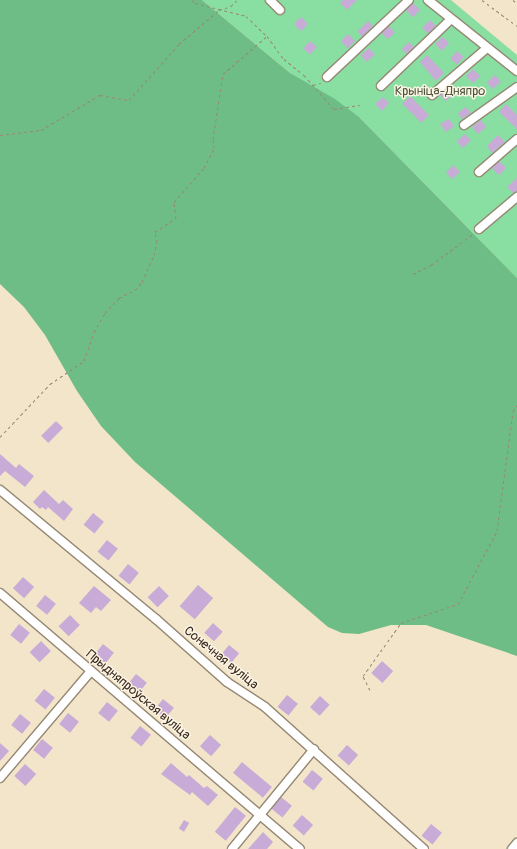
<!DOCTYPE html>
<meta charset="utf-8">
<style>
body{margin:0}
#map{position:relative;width:517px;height:849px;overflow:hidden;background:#f2e5c9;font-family:Pangolin,sans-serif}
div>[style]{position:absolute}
.green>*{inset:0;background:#89dea1}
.forest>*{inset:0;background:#6ebd87}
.building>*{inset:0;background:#c8abd6;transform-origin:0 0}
.path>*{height:1px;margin-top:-0.5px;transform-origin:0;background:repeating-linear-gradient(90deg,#968874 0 3px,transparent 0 6px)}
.roads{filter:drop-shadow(1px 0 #968874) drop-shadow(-1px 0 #968874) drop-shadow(0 1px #968874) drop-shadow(0 -1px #968874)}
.street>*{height:8px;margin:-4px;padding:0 4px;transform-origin:4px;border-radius:4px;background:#fff}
span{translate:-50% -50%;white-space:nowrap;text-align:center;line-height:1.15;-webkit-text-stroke:3px #fcf5e5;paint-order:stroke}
.park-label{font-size:13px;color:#4e573f}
.street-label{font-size:13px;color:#3b2a1e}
</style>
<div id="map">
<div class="green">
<div style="clip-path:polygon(202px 0,451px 0,517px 55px,517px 278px,359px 117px,290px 73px)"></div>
</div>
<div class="forest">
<div style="clip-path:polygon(0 0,202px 0,290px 73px,335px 99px,359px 117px,517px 278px,517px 656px,426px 625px,391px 625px,359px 634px,342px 633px,328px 627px,135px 462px,101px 426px,77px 391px,45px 335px,24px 307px,0 284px)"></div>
</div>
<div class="building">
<div style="clip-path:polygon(343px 0,357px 0,347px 10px,340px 3px)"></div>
<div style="left:413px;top:3px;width:10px;height:10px;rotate:45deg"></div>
<div style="left:301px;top:17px;width:10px;height:10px;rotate:45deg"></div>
<div style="left:430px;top:20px;width:8px;height:11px;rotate:45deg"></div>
<div style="left:368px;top:21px;width:7px;height:15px;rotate:45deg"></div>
<div style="left:389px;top:26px;width:9px;height:10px;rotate:49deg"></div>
<div style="left:348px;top:34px;width:10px;height:10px;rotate:45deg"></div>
<div style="clip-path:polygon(443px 37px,449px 43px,442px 51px,435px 44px)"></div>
<div style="left:310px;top:41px;width:9px;height:10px;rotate:41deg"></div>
<div style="left:409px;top:42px;width:7px;height:10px;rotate:45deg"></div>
<div style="left:369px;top:48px;width:9px;height:11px;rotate:49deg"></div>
<div style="left:457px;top:51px;width:9px;height:10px;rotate:41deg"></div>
<div style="clip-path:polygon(427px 55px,444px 73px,436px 81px,420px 62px)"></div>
<div style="left:473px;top:69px;width:10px;height:10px;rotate:45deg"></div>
<div style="left:495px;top:75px;width:9px;height:11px;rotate:49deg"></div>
<div style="clip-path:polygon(448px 89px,454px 94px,446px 101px,440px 95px)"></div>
<div style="left:410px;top:96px;width:27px;height:11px;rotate:45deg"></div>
<div style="clip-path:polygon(383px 97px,389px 103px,382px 111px,375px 104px)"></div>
<div style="clip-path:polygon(506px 104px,517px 115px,517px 129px,499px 112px)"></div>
<div style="clip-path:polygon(466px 107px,471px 113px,462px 119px,458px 113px)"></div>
<div style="clip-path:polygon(449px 119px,454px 126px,446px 132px,440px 124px)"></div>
<div style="left:481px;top:120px;width:9px;height:11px;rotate:54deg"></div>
<div style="left:465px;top:134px;width:9px;height:11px;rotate:49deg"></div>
<div style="clip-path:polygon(498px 135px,505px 142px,492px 153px,487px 146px)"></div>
<div style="left:499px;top:161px;width:10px;height:10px;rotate:45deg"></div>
<div style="clip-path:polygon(453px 165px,460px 172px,452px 179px,446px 173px)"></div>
<div style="clip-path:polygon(517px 178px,517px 191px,513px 193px,507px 187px)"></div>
<div style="left:56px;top:421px;width:10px;height:21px;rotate:45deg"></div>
<div style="clip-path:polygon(0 454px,16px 468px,19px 464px,34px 476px,25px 487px,5px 471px,0 476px)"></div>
<div style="clip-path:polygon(44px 490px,59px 504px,63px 500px,73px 509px,64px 521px,48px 507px,46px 510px,42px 507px,40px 509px,33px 502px)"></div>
<div style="left:93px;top:513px;width:14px;height:15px;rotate:39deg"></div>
<div style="left:107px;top:540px;width:14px;height:15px;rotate:39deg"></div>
<div style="left:128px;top:564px;width:14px;height:15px;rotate:39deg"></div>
<div style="left:23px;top:577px;width:15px;height:15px;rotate:42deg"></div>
<div style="left:198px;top:585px;width:20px;height:28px;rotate:41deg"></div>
<div style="clip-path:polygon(94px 586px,111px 600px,101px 611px,96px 607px,91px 613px,79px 603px)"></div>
<div style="left:159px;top:586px;width:14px;height:16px;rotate:45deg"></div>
<div style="left:45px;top:595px;width:14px;height:14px;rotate:39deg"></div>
<div style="left:70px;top:615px;width:14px;height:16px;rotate:45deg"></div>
<div style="left:213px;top:623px;width:13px;height:13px;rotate:42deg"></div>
<div style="left:19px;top:624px;width:14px;height:14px;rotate:39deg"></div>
<div style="left:41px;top:641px;width:14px;height:16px;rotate:45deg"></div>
<div style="left:103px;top:644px;width:14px;height:14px;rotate:39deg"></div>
<div style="left:229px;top:645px;width:13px;height:13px;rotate:39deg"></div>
<div style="left:382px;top:661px;width:15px;height:16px;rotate:42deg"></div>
<div style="left:136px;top:674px;width:14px;height:14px;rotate:39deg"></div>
<div style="left:44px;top:689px;width:14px;height:15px;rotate:39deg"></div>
<div style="left:287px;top:695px;width:14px;height:15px;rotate:39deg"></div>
<div style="left:320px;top:696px;width:13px;height:15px;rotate:42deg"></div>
<div style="left:163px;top:699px;width:14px;height:14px;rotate:39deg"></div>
<div style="left:107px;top:702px;width:14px;height:14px;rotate:39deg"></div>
<div style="left:68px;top:713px;width:14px;height:14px;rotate:39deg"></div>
<div style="left:20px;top:714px;width:14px;height:14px;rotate:39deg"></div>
<div style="left:140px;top:726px;width:14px;height:15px;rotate:39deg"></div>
<div style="left:210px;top:735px;width:15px;height:15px;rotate:42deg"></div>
<div style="left:42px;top:739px;width:14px;height:14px;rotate:39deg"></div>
<div style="clip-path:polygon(0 743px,9px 751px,0 761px)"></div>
<div style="left:347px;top:745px;width:15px;height:14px;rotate:42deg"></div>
<div style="left:242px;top:762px;width:39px;height:14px;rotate:40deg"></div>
<div style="clip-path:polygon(171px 763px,187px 777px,189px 775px,204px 788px,207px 786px,218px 795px,208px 806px,192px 792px,190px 795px,161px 774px)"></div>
<div style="left:25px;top:764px;width:15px;height:16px;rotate:42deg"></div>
<div style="left:312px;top:770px;width:14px;height:15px;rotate:39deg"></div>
<div style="left:281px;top:797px;width:14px;height:15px;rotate:39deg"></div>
<div style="left:235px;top:807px;width:14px;height:32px;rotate:39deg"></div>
<div style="left:302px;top:815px;width:15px;height:14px;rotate:42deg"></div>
<div style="left:184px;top:820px;width:6px;height:10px;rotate:31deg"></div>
<div style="left:431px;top:824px;width:14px;height:15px;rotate:39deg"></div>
<div style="clip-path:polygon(263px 832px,273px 842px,267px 849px,248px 849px)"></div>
</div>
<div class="path">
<div style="left:192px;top:0;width:4px;rotate:45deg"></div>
<div style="left:195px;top:3px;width:53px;rotate:14.3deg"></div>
<div style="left:246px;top:16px;width:29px;rotate:44deg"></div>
<div style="left:267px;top:36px;width:29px;rotate:54deg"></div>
<div style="left:284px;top:59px;width:26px;rotate:39deg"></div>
<div style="left:304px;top:75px;width:45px;rotate:48.6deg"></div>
<div style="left:334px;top:109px;width:26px;rotate:-9deg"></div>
<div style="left:482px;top:0;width:44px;rotate:36.6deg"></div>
<div style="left:513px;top:0;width:5px;rotate:37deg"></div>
<div style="left:313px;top:85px;width:8px;rotate:-14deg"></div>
<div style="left:0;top:135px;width:41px;rotate:-7deg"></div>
<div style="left:41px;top:130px;width:69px;rotate:-30.7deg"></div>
<div style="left:100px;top:95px;width:29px;rotate:10deg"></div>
<div style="left:129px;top:100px;width:75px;rotate:-48.2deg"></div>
<div style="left:179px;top:44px;width:52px;rotate:-40.4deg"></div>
<div style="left:219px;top:10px;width:13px;rotate:-18deg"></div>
<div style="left:231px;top:6px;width:8px;rotate:-45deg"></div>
<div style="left:413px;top:274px;width:20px;rotate:-27deg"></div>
<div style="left:431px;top:265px;width:52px;rotate:-36.4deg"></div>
<div style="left:0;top:437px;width:73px;rotate:-46.7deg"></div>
<div style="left:50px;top:384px;width:41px;rotate:-34.1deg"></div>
<div style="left:84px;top:361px;width:31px;rotate:-71deg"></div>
<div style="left:94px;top:332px;width:22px;rotate:-60deg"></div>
<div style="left:105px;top:313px;width:21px;rotate:-47deg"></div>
<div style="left:119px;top:298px;width:18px;rotate:-27deg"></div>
<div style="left:135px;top:290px;width:11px;rotate:-49deg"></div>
<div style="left:142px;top:282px;width:30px;rotate:-66deg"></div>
<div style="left:154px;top:255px;width:13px;rotate:-77deg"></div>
<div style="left:157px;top:242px;width:10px;rotate:-101deg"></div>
<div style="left:155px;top:232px;width:25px;rotate:-34deg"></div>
<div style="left:176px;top:218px;width:16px;rotate:-97deg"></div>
<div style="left:174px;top:202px;width:45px;rotate:-48.6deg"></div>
<div style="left:204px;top:168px;width:22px;rotate:-63deg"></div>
<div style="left:214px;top:148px;width:9px;rotate:-96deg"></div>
<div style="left:213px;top:139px;width:66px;rotate:-81.3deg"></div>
<div style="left:223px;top:74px;width:58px;rotate:-40.8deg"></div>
<div style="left:370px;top:690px;width:16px;rotate:-117deg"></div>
<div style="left:363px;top:676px;width:65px;rotate:-54.4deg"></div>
<div style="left:401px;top:623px;width:60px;rotate:-18.4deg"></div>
<div style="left:458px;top:604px;width:83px;rotate:-61.9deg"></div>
<div style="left:497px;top:531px;width:121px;rotate:-82.4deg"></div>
<div style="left:513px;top:411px;width:7px;rotate:-56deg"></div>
</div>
<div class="roads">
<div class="street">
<div style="left:270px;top:0;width:14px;rotate:45deg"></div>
<div style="left:428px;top:0;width:114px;rotate:38.6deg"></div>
<div style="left:327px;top:77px;width:112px;rotate:-43.2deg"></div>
<div style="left:381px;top:86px;width:95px;rotate:-43.7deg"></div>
<div style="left:432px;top:95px;width:72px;rotate:-40.5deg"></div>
<div style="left:464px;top:125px;width:65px;rotate:-35.6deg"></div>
<div style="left:479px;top:172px;width:50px;rotate:-41deg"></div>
<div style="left:479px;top:229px;width:50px;rotate:-40.1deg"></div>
<div style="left:0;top:490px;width:202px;rotate:39.6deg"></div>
<div style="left:156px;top:619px;width:95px;rotate:41.6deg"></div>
<div style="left:227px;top:682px;width:45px;rotate:33.3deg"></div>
<div style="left:265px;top:707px;width:213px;rotate:41.8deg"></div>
<div style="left:0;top:593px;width:394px;rotate:40.5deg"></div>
<div style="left:0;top:778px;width:140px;rotate:-49.6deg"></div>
<div style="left:232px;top:849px;width:129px;rotate:-50.6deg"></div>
<div style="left:512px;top:849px;width:8px;rotate:-50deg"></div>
</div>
</div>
<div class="park-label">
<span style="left:440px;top:91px">Крыніца-Дняпро</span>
</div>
<div class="street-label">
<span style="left:221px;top:658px;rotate:39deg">Сонечная вуліца</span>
<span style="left:138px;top:695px;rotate:40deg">Прыдняпроўская вуліца</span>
</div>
</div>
